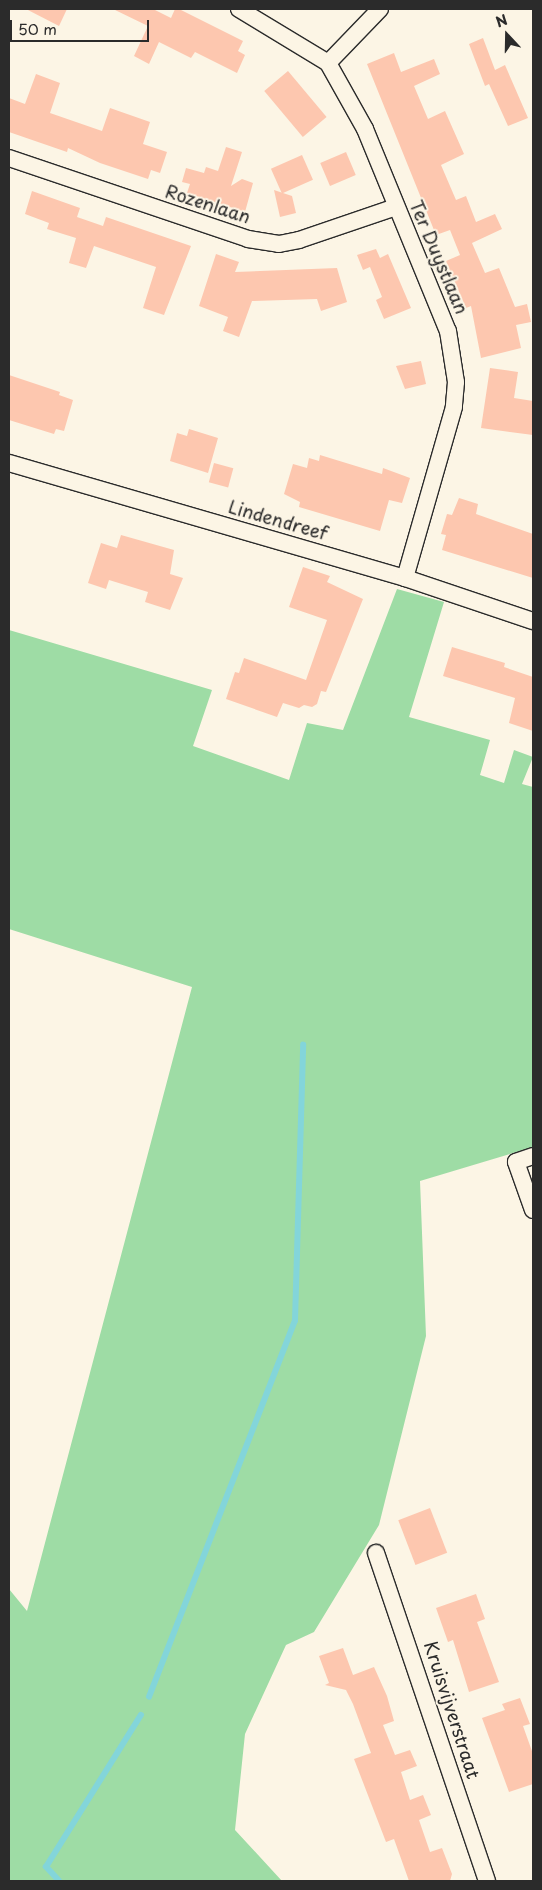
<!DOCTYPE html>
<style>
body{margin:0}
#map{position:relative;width:542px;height:1890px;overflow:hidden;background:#fcf5e5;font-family:"Playpen Sans",sans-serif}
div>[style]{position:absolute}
.green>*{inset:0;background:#9edca5}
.stream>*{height:5.5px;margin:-2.75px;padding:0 2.75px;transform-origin:2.75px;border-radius:2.75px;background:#83d5da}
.building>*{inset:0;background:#fdc7af;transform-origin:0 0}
.roads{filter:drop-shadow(1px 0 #2b2b2b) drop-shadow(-1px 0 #2b2b2b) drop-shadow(0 1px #2b2b2b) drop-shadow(0 -1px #2b2b2b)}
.minor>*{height:16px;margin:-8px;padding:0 8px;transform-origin:8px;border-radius:8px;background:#fcf5e5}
span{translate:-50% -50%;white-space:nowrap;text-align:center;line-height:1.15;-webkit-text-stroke:4px #fcf5e5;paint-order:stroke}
.street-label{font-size:18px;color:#2b2b2b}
.frame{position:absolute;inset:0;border:10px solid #2b2b2b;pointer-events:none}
.north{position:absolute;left:482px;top:10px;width:50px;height:50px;-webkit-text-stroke:4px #fcf5e5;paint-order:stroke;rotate:339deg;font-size:14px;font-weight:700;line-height:20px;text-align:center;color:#2b2b2b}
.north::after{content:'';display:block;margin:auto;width:18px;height:22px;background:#2b2b2b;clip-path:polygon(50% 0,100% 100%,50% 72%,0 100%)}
.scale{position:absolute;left:10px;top:20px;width:139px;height:22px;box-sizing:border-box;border:2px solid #2b2b2b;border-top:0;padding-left:6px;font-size:15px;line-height:18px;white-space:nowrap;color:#2b2b2b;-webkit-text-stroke:4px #fcf5e5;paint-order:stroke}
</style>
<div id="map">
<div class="green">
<div style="clip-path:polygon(397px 589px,444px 602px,409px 717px,490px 740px,480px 775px,504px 783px,514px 750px,533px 757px,522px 784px,533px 787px,533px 1147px,420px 1181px,426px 1336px,379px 1525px,314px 1632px,286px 1645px,245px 1734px,235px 1830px,282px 1881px,9px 1881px,9px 1589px,27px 1611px,192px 987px,9px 929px,9px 630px,212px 690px,193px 746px,289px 780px,307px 723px,343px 730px)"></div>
</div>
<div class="stream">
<div style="left:149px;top:1697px;width:403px;rotate:-68.8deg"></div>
<div style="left:295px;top:1321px;width:276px;rotate:-88.3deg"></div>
<div style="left:59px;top:1881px;width:19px;rotate:-133deg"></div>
<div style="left:46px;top:1867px;width:179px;rotate:-58deg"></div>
</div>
<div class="building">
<div style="clip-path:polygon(26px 9px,67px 9px,59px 26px)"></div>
<div style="clip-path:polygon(113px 9px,153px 9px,171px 18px,175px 9px,179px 9px,243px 41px,238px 51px,245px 55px,237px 73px,195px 52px,191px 58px,159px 42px,149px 64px,134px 56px,148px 26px)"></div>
<div style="clip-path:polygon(483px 38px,495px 70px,505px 65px,528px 118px,508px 126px,489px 84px,485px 86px,469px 44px)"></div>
<div style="clip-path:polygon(394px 53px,401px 72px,434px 59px,440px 74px,414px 86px,428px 119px,445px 111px,464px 154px,441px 165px,456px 200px,466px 196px,476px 222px,495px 214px,502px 229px,472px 243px,485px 273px,499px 268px,515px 307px,527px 304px,531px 322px,516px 325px,521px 348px,481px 358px,471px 306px,466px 308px,446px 261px,460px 255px,450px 230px,436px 235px,367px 64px)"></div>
<div style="left:288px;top:71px;width:60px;height:31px;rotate:50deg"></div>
<div style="clip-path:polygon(36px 74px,60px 83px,50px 113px,102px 131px,110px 108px,150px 122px,143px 144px,167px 152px,160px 173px,151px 170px,148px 179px,100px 163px,68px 148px,67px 152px,9px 132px,9px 98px,25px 104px)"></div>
<div style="clip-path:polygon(226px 147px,242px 152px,231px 186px,242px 179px,253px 183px,245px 212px,187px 193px,190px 184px,182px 182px,186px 168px,204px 173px,206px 167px,218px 171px)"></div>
<div style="left:346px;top:152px;width:25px;height:28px;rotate:67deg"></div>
<div style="left:302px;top:155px;width:27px;height:34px;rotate:66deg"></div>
<div style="clip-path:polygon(274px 190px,292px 196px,296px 213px,280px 217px)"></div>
<div style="clip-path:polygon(32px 191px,80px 208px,77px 217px,103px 226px,106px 217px,191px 246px,164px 315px,143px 308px,156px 267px,94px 246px,86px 268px,69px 263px,76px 238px,47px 229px,49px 223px,25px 214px)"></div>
<div style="clip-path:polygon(376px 249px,380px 258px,388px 254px,411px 308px,384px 319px,376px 300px,382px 297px,370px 267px,363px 270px,357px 255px)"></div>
<div style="clip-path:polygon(216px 254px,239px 262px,235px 272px,337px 268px,347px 302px,321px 311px,317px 299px,252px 301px,239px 337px,223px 331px,228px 317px,199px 306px)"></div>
<div style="clip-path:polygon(421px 361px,426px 384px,405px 389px,396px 366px)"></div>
<div style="clip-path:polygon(490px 368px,518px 372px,514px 398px,533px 401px,533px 435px,481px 428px)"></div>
<div style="clip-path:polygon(9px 375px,60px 392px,59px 395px,73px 400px,64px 431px,56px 429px,54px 434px,9px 420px)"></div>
<div style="clip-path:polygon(189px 429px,218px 438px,208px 473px,170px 461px,177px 433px,187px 436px)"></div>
<div style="clip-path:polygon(320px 455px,382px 474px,383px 468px,410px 478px,402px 503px,389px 500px,380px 531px,299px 507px,300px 502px,284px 494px,293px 464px,307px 468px,309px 458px,319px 461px)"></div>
<div style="left:214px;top:463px;width:20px;height:20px;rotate:15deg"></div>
<div style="clip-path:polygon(459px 498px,478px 504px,476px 514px,533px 534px,533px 578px,442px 550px,446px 535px,441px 534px,447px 514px,452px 515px)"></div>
<div style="clip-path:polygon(121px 535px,174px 550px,170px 574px,183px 578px,170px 610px,145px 602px,148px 592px,109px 580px,106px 589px,88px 583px,101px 543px,117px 548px)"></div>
<div style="clip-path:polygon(303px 567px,330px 576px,327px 582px,363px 599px,326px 692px,321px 691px,317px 704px,312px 707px,304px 705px,299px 708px,283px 703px,277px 717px,226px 699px,235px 672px,239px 673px,244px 658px,306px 680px,327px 620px,289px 607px)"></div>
<div style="clip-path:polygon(452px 647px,505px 663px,504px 667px,533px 677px,533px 731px,509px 723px,515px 698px,443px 676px)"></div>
<div style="left:430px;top:1508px;width:48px;height:34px;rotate:69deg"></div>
<div style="clip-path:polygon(476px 1594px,485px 1619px,477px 1622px,499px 1682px,469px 1692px,453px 1640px,448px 1642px,436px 1608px)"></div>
<div style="clip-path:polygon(343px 1648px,353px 1675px,374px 1667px,387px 1696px,394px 1721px,383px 1725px,395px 1755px,410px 1750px,417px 1766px,401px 1772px,410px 1800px,423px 1795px,431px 1815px,419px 1820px,430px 1852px,442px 1848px,452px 1874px,450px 1881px,409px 1881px,394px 1839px,386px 1842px,354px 1759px,371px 1753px,353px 1704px,346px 1690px,325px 1685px,329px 1683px,319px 1656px)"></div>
<div style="clip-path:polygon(520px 1698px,530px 1724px,523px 1726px,533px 1754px,533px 1784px,509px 1792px,482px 1718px,505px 1710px,502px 1704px)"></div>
</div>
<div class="roads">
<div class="minor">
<div style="left:239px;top:9px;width:104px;rotate:31.2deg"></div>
<div style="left:328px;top:63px;width:76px;rotate:60.7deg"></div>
<div style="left:365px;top:129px;width:218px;rotate:67.7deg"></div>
<div style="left:448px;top:331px;width:52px;rotate:81.1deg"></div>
<div style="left:456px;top:382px;width:25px;rotate:95deg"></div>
<div style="left:454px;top:407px;width:178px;rotate:106deg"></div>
<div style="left:328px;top:63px;width:75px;rotate:-46.1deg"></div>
<div style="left:9px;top:158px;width:252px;rotate:18.7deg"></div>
<div style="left:248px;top:239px;width:31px;rotate:9deg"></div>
<div style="left:279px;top:244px;width:20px;rotate:-11deg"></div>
<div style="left:299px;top:240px;width:102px;rotate:-18.8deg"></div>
<div style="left:9px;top:463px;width:412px;rotate:16.2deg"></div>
<div style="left:405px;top:578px;width:135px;rotate:18.6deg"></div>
<div style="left:533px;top:1156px;width:18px;rotate:161deg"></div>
<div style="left:516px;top:1162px;width:51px;rotate:70.5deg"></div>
<div style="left:376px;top:1553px;width:346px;rotate:71.3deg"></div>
</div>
</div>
<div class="street-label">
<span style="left:208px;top:204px;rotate:18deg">Rozenlaan</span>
<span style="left:439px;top:257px;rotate:67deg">Ter Duystlaan</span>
<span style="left:278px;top:520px;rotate:16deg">Lindendreef</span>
<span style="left:452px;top:1710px;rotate:72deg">Kruisvijverstraat</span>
</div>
<div class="frame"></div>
<div class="north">N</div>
<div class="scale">50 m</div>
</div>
